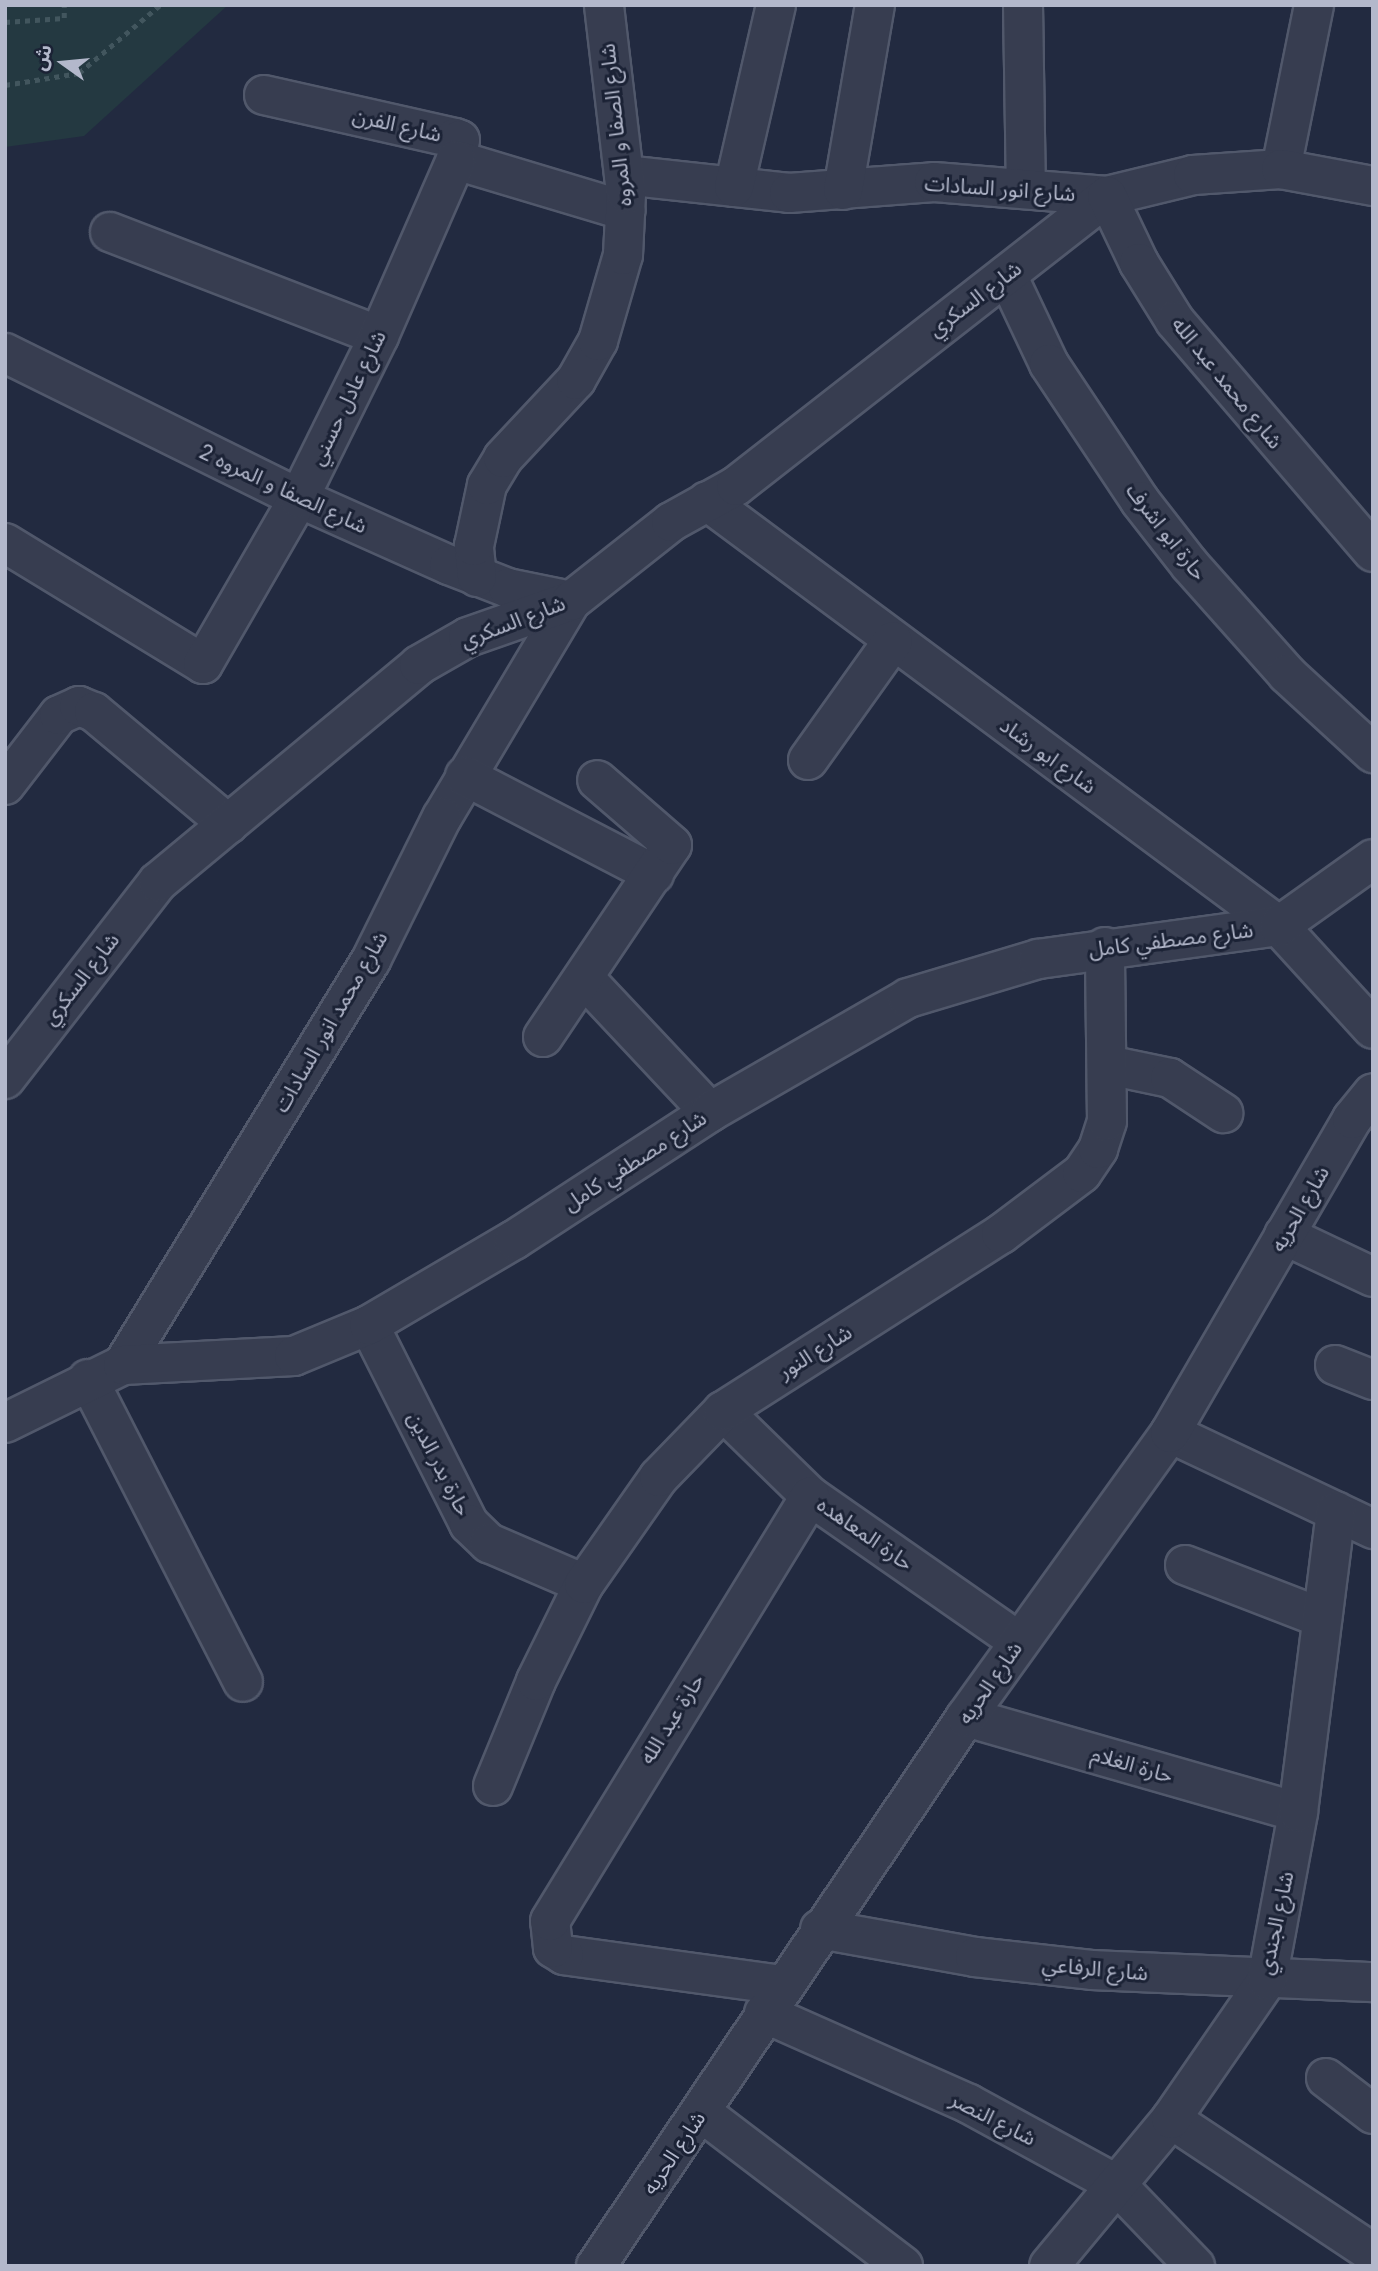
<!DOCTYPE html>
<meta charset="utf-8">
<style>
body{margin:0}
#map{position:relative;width:1378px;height:2271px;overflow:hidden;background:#222a40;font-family:Inter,"Noto Sans Arabic",sans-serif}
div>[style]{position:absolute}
.green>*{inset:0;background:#243941}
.path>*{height:4.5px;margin-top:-2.25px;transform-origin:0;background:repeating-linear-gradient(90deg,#42565e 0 5px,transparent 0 10px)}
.roads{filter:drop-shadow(2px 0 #51586b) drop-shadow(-2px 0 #51586b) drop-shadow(0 2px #51586b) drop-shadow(0 -2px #51586b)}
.minor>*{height:38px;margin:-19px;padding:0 19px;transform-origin:19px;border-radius:19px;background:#373d50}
span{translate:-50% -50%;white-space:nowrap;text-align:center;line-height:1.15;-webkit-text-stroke:6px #1b2235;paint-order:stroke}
.street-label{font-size:21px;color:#b3b8cb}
.frame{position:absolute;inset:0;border:7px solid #b3b8cb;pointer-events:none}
.north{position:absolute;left:28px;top:28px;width:70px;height:70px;-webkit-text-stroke:5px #1b2235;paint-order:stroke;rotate:285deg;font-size:19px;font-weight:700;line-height:28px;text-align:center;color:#b3b8cb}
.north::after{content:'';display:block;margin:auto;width:24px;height:32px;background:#b3b8cb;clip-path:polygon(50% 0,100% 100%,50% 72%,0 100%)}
</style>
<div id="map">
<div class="green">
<div style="clip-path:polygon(5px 5px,228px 5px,84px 136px,5px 147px)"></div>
</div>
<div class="path">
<div style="left:5px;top:22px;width:59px;rotate:-3.9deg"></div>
<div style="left:64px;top:18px;width:13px;rotate:-90deg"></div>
<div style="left:5px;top:85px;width:75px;rotate:-9.2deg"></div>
<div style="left:79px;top:73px;width:106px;rotate:-40deg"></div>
</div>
<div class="roads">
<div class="minor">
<div style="left:1023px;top:5px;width:184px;rotate:89.1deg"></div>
<div style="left:264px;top:95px;width:196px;rotate:12.7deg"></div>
<div style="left:455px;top:138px;width:5px;rotate:22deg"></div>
<div style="left:460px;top:140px;width:20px;rotate:101deg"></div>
<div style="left:456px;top:160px;width:177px;rotate:16.7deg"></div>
<div style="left:1281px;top:169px;width:167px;rotate:-78.6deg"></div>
<div style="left:624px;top:175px;width:166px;rotate:6.2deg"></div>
<div style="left:789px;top:193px;width:145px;rotate:-4.3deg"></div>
<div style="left:934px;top:182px;width:174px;rotate:4.6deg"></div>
<div style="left:1107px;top:196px;width:89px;rotate:-13.7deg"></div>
<div style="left:1193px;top:175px;width:88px;rotate:-3.9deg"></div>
<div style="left:1281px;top:169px;width:94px;rotate:10.5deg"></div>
<div style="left:734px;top:187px;width:187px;rotate:-77deg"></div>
<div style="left:843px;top:190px;width:188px;rotate:-80.2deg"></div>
<div style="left:110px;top:232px;width:288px;rotate:21.1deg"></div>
<div style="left:1007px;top:275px;width:98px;rotate:64.7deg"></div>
<div style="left:1049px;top:364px;width:164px;rotate:56.4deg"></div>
<div style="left:1140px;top:501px;width:81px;rotate:52deg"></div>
<div style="left:1190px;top:565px;width:146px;rotate:48.3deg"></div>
<div style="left:1287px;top:674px;width:117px;rotate:42.6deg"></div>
<div style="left:5px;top:353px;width:328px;rotate:26.3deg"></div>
<div style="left:299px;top:498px;width:164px;rotate:24.1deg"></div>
<div style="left:449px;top:565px;width:63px;rotate:21.3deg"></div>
<div style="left:508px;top:588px;width:64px;rotate:11.7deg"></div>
<div style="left:571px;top:601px;width:252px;rotate:120.8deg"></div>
<div style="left:442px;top:817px;width:160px;rotate:116.4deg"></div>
<div style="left:371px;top:960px;width:475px;rotate:121.5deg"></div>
<div style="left:707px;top:501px;width:713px;rotate:36.61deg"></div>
<div style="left:1279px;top:926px;width:139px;rotate:47.6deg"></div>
<div style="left:5px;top:543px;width:232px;rotate:31.4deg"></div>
<div style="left:203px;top:664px;width:192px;rotate:-60deg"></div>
<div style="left:299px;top:498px;width:181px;rotate:-63.7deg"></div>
<div style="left:379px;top:336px;width:192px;rotate:-66.4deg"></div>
<div style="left:477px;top:577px;width:31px;rotate:-96deg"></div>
<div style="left:474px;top:546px;width:62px;rotate:-78deg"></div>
<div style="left:487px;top:485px;width:31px;rotate:-59deg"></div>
<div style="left:503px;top:458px;width:107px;rotate:-46.9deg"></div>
<div style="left:576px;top:380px;width:45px;rotate:-60.6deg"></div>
<div style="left:598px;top:341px;width:90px;rotate:-73.8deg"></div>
<div style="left:623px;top:255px;width:62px;rotate:-87.2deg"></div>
<div style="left:626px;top:193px;width:189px;rotate:-96.7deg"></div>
<div style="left:808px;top:760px;width:146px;rotate:-54.5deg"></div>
<div style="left:465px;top:776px;width:213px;rotate:27.4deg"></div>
<div style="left:5px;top:785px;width:88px;rotate:-52.4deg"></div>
<div style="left:59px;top:715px;width:22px;rotate:-24deg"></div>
<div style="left:79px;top:706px;width:16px;rotate:22deg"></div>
<div style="left:94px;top:712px;width:175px;rotate:39.9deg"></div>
<div style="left:584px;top:978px;width:184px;rotate:46.8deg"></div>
<div style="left:543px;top:1037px;width:231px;rotate:-56.1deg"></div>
<div style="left:672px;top:845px;width:99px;rotate:-139.1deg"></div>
<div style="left:1108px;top:1065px;width:63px;rotate:11.8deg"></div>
<div style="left:1170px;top:1078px;width:64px;rotate:33.4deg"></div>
<div style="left:5px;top:1079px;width:249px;rotate:-52.2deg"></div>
<div style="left:158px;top:882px;width:339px;rotate:-39.7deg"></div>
<div style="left:419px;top:665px;width:56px;rotate:-29.7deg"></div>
<div style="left:468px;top:637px;width:109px;rotate:-19.3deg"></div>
<div style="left:571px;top:601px;width:127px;rotate:-38.3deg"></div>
<div style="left:671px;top:522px;width:74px;rotate:-29deg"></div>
<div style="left:736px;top:486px;width:471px;rotate:-38deg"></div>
<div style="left:1107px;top:196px;width:74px;rotate:64.5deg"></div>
<div style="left:1139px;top:263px;width:68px;rotate:58.2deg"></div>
<div style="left:1175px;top:321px;width:304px;rotate:49.4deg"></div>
<div style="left:1284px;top:1235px;width:98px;rotate:25.3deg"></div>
<div style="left:369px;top:1325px;width:223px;rotate:63.3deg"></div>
<div style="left:469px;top:1524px;width:28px;rotate:44deg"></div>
<div style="left:489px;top:1543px;width:103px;rotate:23.3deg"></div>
<div style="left:1335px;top:1365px;width:41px;rotate:21.5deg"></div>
<div style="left:88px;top:1379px;width:340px;rotate:62.9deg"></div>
<div style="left:723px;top:1411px;width:122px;rotate:44.3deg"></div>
<div style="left:810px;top:1496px;width:255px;rotate:34.9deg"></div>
<div style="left:5px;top:1423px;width:131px;rotate:-26.2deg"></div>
<div style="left:123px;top:1365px;width:171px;rotate:-3deg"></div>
<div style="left:294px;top:1356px;width:81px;rotate:-22.5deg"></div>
<div style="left:369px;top:1325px;width:168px;rotate:-30.4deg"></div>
<div style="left:514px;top:1240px;width:234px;rotate:-33.1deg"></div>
<div style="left:710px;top:1112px;width:228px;rotate:-29.9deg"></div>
<div style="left:908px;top:998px;width:136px;rotate:-16.7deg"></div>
<div style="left:1038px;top:959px;width:243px;rotate:-7.8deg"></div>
<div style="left:1279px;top:926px;width:115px;rotate:-35.5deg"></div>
<div style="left:1170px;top:1433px;width:225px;rotate:25.3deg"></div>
<div style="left:1185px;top:1565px;width:147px;rotate:21.1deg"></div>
<div style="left:966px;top:1717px;width:345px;rotate:16deg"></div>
<div style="left:493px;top:1786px;width:113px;rotate:-67.7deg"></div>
<div style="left:536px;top:1681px;width:108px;rotate:-63.7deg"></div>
<div style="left:584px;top:1584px;width:131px;rotate:-55deg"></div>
<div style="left:659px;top:1477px;width:92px;rotate:-45.9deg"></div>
<div style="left:723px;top:1411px;width:330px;rotate:-32.5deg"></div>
<div style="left:1001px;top:1234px;width:101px;rotate:-37deg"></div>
<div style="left:1082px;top:1173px;width:29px;rotate:-56deg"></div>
<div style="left:1098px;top:1149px;width:29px;rotate:-72deg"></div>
<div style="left:1107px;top:1121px;width:174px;rotate:-90.7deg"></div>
<div style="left:820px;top:1929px;width:158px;rotate:10.2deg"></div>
<div style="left:975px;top:1957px;width:119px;rotate:6.3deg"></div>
<div style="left:1093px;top:1970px;width:280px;rotate:2.5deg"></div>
<div style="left:782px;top:1985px;width:220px;rotate:-172.2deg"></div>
<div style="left:564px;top:1955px;width:13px;rotate:-148deg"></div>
<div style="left:553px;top:1948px;width:27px;rotate:-96deg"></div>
<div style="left:550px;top:1921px;width:498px;rotate:-58.5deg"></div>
<div style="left:764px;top:2013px;width:224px;rotate:23.9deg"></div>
<div style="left:969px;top:2104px;width:167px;rotate:28.6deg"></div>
<div style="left:1116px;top:2184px;width:114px;rotate:46.1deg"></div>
<div style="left:1326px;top:2078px;width:59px;rotate:37.5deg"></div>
<div style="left:701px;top:2112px;width:254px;rotate:37.3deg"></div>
<div style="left:1171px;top:2119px;width:242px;rotate:33.6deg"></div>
<div style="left:596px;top:2266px;width:662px;rotate:-56.02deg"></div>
<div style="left:966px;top:1717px;width:350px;rotate:-54.3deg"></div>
<div style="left:1170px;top:1433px;width:363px;rotate:-59.9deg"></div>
<div style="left:1352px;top:1119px;width:33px;rotate:-51deg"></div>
<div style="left:1049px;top:2266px;width:191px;rotate:-50.3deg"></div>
<div style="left:1171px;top:2119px;width:169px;rotate:-55.4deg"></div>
<div style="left:1267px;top:1980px;width:171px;rotate:-79.5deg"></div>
<div style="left:1298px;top:1812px;width:303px;rotate:-82.8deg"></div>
</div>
</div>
<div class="street-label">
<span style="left:397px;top:125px;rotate:13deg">شارع الفرن</span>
<span style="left:616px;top:125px;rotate:-96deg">شارع الصفا و المروه</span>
<span style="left:1000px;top:189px;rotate:4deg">شارع انور السادات</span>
<span style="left:975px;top:299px;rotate:-37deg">شارع السكري</span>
<span style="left:1227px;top:383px;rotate:51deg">شارع محمد عبد الله</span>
<span style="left:348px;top:398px;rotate:-64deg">شارع عادل حسني</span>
<span style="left:283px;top:489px;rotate:25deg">شارع الصفا و المروه 2</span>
<span style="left:1166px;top:532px;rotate:52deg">حارة ابو اشرف</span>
<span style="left:513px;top:622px;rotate:-21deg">شارع السكري</span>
<span style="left:1048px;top:756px;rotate:36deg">شارع ابو رشاد</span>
<span style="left:1171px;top:940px;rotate:-7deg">شارع مصطفي كامل</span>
<span style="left:81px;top:979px;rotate:-52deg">شارع السكري</span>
<span style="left:331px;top:1022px;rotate:-60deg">شارع محمد انور السادات</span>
<span style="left:635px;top:1161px;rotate:-33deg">شارع مصطفي كامل</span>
<span style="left:1300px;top:1209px;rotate:-60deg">شارع الحريه</span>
<span style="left:815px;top:1352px;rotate:-32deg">شارع النور</span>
<span style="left:439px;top:1464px;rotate:63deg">حارة بدر الدين</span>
<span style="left:865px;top:1534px;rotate:35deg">حارة المعاهده</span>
<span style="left:990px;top:1683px;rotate:-55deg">شارع الحريه</span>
<span style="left:672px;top:1719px;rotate:-58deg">حارة عبد الله</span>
<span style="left:1132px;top:1765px;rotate:16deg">حارة الغلام</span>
<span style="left:1276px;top:1923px;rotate:-78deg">شارع الجندي</span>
<span style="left:1095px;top:1969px;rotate:5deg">شارع الرفاعي</span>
<span style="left:993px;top:2119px;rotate:27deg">شارع النصر</span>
<span style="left:674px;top:2153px;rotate:-56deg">شارع الحريه</span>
</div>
<div class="frame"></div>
<div class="north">ش</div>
</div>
